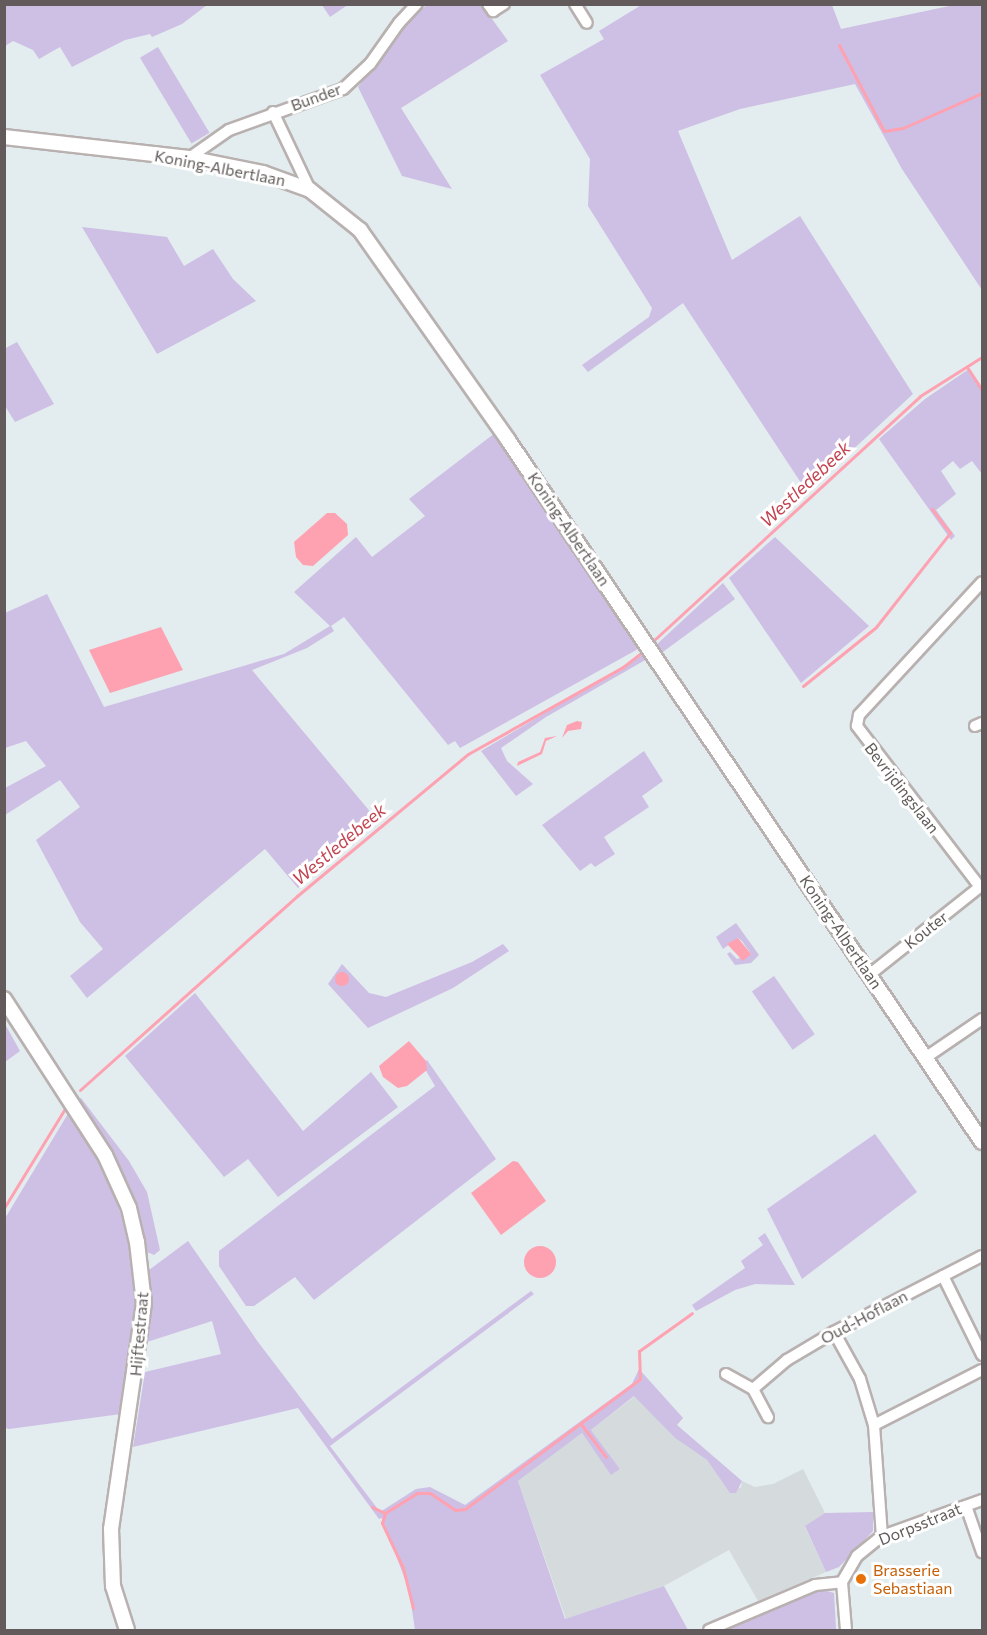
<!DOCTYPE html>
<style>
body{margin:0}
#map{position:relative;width:987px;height:1635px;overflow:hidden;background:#e3ecee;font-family:Commissioner,sans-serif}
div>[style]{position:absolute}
.industrial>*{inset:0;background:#d5dbdc}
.green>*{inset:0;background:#cebfe5;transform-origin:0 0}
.water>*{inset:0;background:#fea2b2}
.round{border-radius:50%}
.stream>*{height:3px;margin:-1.5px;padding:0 1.5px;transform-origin:1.5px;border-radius:1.5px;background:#fea2b2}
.roads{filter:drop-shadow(2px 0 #b8b1b0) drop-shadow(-2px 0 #b8b1b0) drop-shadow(0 2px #b8b1b0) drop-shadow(0 -2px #b8b1b0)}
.minor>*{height:10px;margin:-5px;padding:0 5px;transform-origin:5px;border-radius:5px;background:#fff}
.tertiary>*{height:14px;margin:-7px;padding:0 7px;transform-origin:7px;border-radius:7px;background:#fff}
.dots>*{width:16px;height:16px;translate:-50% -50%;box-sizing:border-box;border:3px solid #fff;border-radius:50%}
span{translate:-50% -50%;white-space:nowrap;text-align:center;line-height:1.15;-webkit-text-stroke:6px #fff;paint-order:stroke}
.street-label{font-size:16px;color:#635b5b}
.food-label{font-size:16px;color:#c56008}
.left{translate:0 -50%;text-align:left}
.water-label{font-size:18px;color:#c24451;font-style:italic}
.frame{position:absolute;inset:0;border:6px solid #635b5b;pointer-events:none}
</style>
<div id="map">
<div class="industrial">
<div style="clip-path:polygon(635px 1396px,675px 1438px,707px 1460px,724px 1484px,741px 1488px,742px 1481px,755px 1487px,773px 1484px,803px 1469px,825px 1513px,805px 1527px,826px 1572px,758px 1601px,729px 1550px,664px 1586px,566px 1619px,518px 1481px,582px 1433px,611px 1474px,620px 1469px,591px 1430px)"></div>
</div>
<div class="green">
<div style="clip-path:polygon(5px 4px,207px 4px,207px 5px,182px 24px,152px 37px,150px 34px,125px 40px,72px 67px,60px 47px,39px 59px,33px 50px,13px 41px,5px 46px)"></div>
<div style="clip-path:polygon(349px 4px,330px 17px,322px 5px,322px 4px)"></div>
<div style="clip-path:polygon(643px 4px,832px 5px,841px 29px,954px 5px,982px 5px,982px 290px,902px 169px,855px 84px,740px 109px,678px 131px,732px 260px,800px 216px,913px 394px,807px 492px,683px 303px,588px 372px,582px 365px,649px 317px,652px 308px,588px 206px,590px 159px,540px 75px,604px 39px,599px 31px)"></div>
<div style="clip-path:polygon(427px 5px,482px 5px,508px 41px,401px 108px,452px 189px,402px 176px,358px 87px,407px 19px)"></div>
<div style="left:158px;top:47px;width:100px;height:21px;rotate:59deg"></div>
<div style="clip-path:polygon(82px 227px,167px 237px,184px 266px,213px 249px,233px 279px,256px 301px,157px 354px)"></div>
<div style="clip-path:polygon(17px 342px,54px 404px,15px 422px,5px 406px,4px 349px)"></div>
<div style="clip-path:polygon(969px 369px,982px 390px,982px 474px,972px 461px,960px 469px,953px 461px,941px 471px,956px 494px,936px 510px,955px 536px,951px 540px,879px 439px,925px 399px)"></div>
<div style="clip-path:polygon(495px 433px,638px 649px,460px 748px,455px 741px,448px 745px,344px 617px,331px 626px,334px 631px,307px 648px,252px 670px,377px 820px,298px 888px,265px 849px,87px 998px,70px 976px,103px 949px,80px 922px,36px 840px,80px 807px,60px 780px,5px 815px,5px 788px,46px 766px,26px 741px,5px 748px,5px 613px,47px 594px,104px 707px,284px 654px,330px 626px,294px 592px,356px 537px,372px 557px,425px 516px,409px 499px)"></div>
<div style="clip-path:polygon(775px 537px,869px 626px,801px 683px,729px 578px)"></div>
<div style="clip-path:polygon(723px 583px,735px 599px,660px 654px,655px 646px)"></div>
<div style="clip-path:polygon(644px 654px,647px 659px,546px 717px,501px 748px,507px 761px,533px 784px,516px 796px,481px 751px)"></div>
<div style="clip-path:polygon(644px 751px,663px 781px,642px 796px,649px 807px,604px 837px,615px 854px,595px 867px,591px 863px,580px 871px,542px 825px)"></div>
<div style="clip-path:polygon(736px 923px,759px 955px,751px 963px,735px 965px,727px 954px,730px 952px,737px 959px,751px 954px,742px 941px,738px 938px,723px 949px,716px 937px)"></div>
<div style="clip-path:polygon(503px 944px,509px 951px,453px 988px,368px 1028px,328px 984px,342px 964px,369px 993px,386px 997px,472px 962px)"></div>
<div style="left:774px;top:976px;width:71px;height:27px;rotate:55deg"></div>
<div style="clip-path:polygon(195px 993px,303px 1131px,371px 1072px,398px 1107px,278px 1197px,248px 1159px,224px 1177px,125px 1056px)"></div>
<div style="clip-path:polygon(5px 1024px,20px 1051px,5px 1062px,4px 1062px)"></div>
<div style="clip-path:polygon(427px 1060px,496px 1159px,314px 1300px,295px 1277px,254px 1306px,246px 1306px,219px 1266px,219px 1251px,435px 1086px,422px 1064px)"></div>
<div style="clip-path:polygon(81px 1098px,129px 1161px,147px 1192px,160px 1250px,154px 1255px,147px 1252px,126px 1182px,77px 1099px)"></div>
<div style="clip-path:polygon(69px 1112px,99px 1160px,130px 1236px,137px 1299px,121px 1414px,9px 1429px,5px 1428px,4px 1220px)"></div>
<div style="clip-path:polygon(875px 1134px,917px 1192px,802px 1279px,767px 1209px)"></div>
<div style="clip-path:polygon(765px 1233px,795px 1285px,755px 1284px,735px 1290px,696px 1311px,692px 1305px,745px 1268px,741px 1261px,763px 1245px,758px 1238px)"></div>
<div style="clip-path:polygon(188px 1241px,258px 1342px,332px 1439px,531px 1291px,534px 1294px,330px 1446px,380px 1512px,416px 1489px,430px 1487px,465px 1505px,632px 1384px,639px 1369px,683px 1418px,677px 1425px,742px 1481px,736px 1493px,730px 1493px,707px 1460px,675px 1438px,634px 1396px,591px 1430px,620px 1469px,611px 1475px,582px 1433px,518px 1481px,565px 1619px,664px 1586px,688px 1630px,415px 1630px,409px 1590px,382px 1518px,379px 1519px,298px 1408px,133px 1447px,145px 1372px,221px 1354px,212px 1321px,147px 1342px,149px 1270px)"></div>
<div style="clip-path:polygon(873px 1512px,873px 1531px,839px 1567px,826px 1572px,805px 1526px,825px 1513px)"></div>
<div style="clip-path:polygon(820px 1589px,834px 1593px,836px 1629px,722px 1630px)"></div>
</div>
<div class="water">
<div style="clip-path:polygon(327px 513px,335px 513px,347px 524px,348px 535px,313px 566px,303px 565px,296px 557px,294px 542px)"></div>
<div style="clip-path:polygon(161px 627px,183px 670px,110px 693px,89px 650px)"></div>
<div style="clip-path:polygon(577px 721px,582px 722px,581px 729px,568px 731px,562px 738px,567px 725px)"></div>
<div style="clip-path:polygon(557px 736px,546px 741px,542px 754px,517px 766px,518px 762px,540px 752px,545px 738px)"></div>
<div style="clip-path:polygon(738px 938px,751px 954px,743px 961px,727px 944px)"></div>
<div class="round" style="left:335px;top:972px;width:14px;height:14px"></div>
<div style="clip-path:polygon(409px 1041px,426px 1061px,427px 1070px,407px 1086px,398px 1088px,383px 1077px,379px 1066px)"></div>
<div style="clip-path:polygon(513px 1161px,518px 1162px,546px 1201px,501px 1235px,471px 1193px)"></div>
<div class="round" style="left:524px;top:1246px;width:32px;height:32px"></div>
</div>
<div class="stream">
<div style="left:839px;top:45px;width:97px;rotate:62.4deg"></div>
<div style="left:884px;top:131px;width:19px;rotate:-9deg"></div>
<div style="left:903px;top:128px;width:86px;rotate:-23.9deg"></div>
<div style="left:967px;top:367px;width:27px;rotate:57deg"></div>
<div style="left:653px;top:641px;width:362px;rotate:-42.5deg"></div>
<div style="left:920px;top:396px;width:73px;rotate:-32.2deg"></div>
<div style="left:803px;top:686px;width:94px;rotate:-38.9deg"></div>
<div style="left:876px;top:627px;width:120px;rotate:-51.8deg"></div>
<div style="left:950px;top:533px;width:30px;rotate:-127deg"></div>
<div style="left:80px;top:1090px;width:291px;rotate:-41.8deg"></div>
<div style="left:297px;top:896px;width:222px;rotate:-39.7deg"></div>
<div style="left:468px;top:754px;width:178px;rotate:-29.3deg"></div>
<div style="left:623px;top:667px;width:23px;rotate:-38deg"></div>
<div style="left:4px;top:1208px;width:115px;rotate:-58.5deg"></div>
<div style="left:581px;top:1424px;width:41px;rotate:52.9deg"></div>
<div style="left:372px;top:1507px;width:14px;rotate:25deg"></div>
<div style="left:413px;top:1608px;width:41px;rotate:-104deg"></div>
<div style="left:403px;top:1568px;width:50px;rotate:-115deg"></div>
<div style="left:382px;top:1523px;width:10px;rotate:-73deg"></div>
<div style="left:385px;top:1513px;width:38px;rotate:-32deg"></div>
<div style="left:417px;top:1493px;width:13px"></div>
<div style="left:430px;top:1493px;width:30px;rotate:34deg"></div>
<div style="left:455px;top:1510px;width:10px;rotate:-6deg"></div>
<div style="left:465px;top:1509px;width:218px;rotate:-36.6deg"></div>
<div style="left:640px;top:1379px;width:28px;rotate:-92deg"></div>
<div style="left:639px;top:1351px;width:65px;rotate:-35.6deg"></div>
</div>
<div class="roads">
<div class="minor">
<div style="left:488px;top:4px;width:9px;rotate:54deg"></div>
<div style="left:493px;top:11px;width:13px;rotate:-32deg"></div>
<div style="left:575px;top:4px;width:22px;rotate:58deg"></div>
<div style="left:273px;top:112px;width:86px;rotate:64.6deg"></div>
<div style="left:189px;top:158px;width:49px;rotate:-35deg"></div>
<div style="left:229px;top:130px;width:121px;rotate:-19.8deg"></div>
<div style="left:343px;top:89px;width:37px;rotate:-43deg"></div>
<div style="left:370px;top:64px;width:50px;rotate:-54.7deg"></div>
<div style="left:399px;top:23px;width:26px;rotate:-47deg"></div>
<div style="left:975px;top:726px;width:8px;rotate:-23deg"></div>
<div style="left:980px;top:887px;width:203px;rotate:-127.4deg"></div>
<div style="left:857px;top:726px;width:11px;rotate:-80deg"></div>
<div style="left:859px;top:715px;width:181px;rotate:-47.2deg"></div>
<div style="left:869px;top:975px;width:144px;rotate:-38.5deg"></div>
<div style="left:925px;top:1058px;width:69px;rotate:-34.4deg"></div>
<div style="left:943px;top:1276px;width:88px;rotate:63.7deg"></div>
<div style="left:834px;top:1332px;width:54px;rotate:61deg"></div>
<div style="left:860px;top:1379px;width:48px;rotate:73.1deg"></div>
<div style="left:874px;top:1425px;width:111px;rotate:85.9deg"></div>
<div style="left:726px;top:1374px;width:31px;rotate:29deg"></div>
<div style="left:753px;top:1389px;width:32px;rotate:62deg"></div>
<div style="left:753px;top:1389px;width:45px;rotate:-40.5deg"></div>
<div style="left:787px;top:1360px;width:55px;rotate:-30.8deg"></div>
<div style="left:834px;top:1332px;width:166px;rotate:-27.2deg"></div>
<div style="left:874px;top:1425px;width:121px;rotate:-27deg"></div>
<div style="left:966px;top:1506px;width:49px;rotate:70.8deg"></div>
<div style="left:709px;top:1630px;width:115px;rotate:-23deg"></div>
<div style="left:815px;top:1585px;width:27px;rotate:-6deg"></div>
<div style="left:846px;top:1630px;width:48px;rotate:-94.8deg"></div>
<div style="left:842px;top:1582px;width:30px;rotate:-60deg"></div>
<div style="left:857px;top:1556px;width:32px;rotate:-39deg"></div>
<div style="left:882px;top:1536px;width:106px;rotate:-19.8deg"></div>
</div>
<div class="tertiary">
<div style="left:4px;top:137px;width:186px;rotate:6.5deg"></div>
<div style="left:189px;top:158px;width:76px;rotate:11.5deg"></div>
<div style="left:263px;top:173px;width:50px;rotate:19.9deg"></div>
<div style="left:310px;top:190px;width:64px;rotate:38.7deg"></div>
<div style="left:360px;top:230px;width:257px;rotate:54.8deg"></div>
<div style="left:508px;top:440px;width:847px;rotate:55.97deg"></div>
<div style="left:4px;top:999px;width:186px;rotate:57.1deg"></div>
<div style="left:105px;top:1155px;width:58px;rotate:65.6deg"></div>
<div style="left:129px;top:1208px;width:35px;rotate:77deg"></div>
<div style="left:137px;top:1242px;width:61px;rotate:83.5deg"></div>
<div style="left:144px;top:1303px;width:228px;rotate:98.3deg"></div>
<div style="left:111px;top:1529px;width:57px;rotate:88deg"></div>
<div style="left:113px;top:1586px;width:46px;rotate:72.3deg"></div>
</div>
</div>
<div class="dots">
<div style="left:861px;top:1579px;background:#e8710a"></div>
</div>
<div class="street-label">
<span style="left:316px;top:97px;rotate:-20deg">Bunder</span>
<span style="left:220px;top:168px;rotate:11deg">Koning-Albertlaan</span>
<span style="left:569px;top:529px;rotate:56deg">Koning-Albertlaan</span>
<span style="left:902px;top:788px;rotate:52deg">Bevrijdingslaan</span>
<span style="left:926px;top:930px;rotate:-38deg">Kouter</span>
<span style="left:841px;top:932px;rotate:56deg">Koning-Albertlaan</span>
<span style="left:864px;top:1317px;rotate:-28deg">Oud-Hoflaan</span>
<span style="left:139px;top:1334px;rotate:-85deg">Hijftestraat</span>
<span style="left:920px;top:1524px;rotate:-22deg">Dorpsstraat</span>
</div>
<div class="food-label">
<span class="left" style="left:873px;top:1579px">Brasserie<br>Sebastiaan</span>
</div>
<div class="water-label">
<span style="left:805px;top:484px;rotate:-43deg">Westledebeek</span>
<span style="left:339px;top:844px;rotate:-40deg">Westledebeek</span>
</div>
<div class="frame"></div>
</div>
